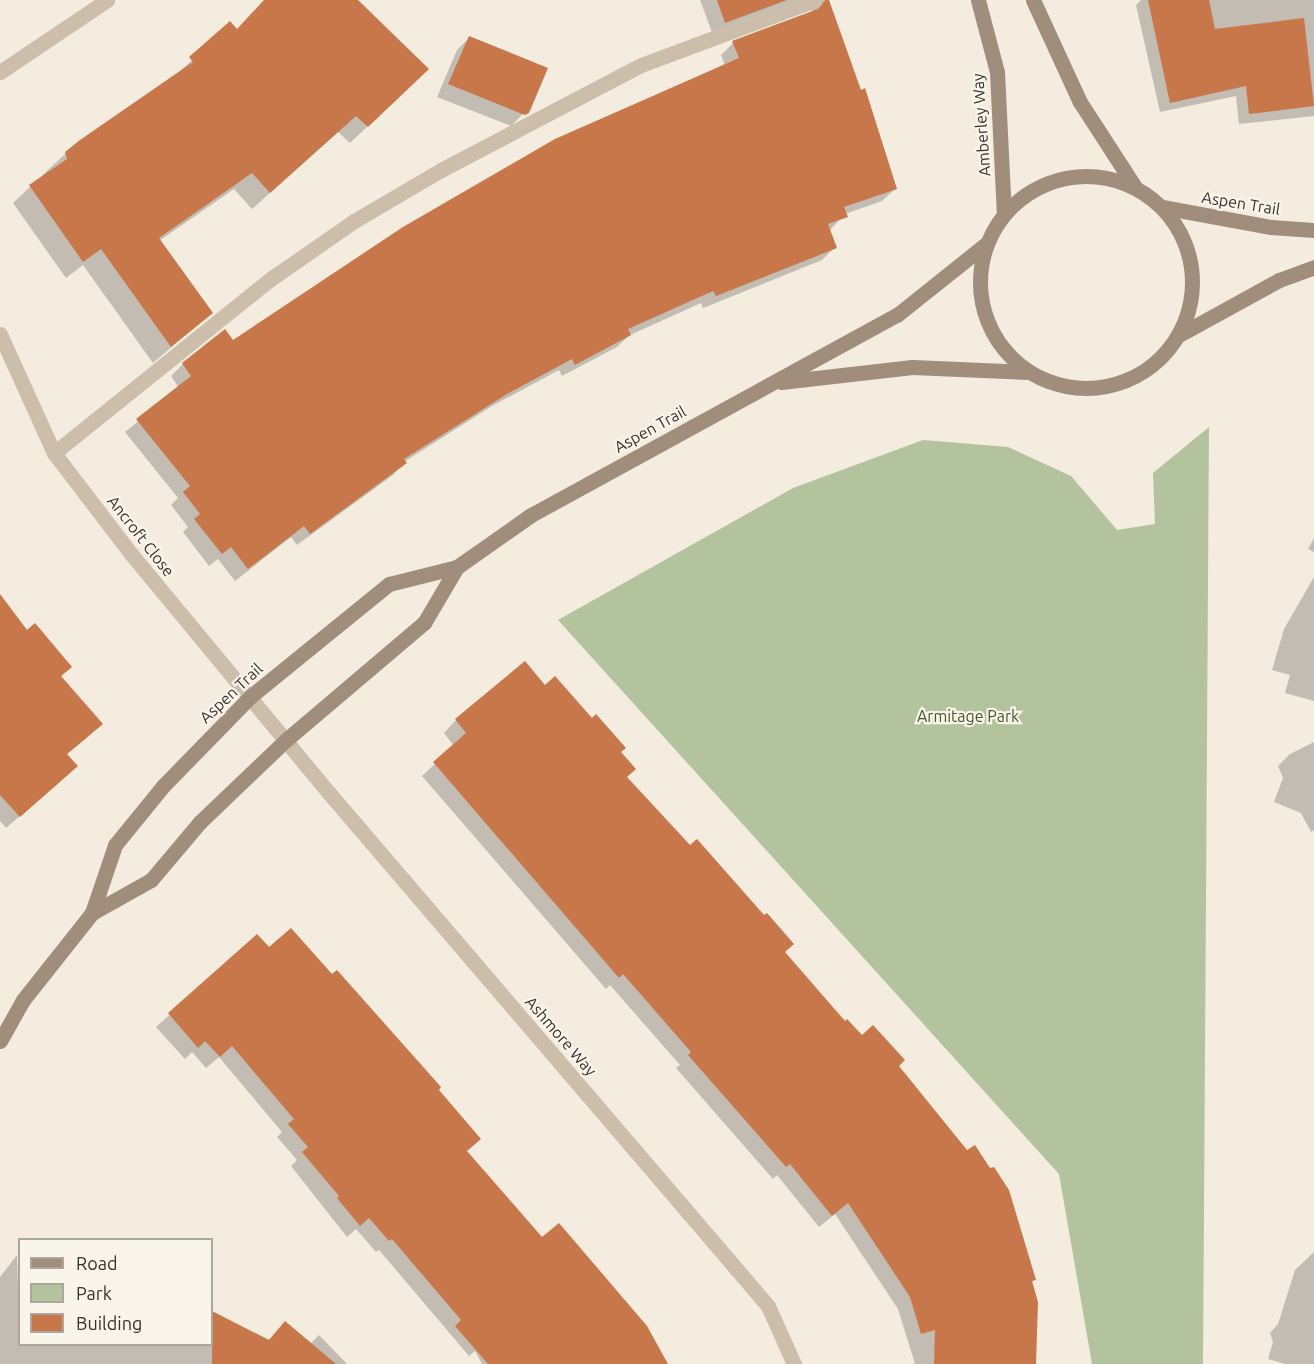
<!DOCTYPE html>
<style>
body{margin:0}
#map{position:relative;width:1314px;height:1364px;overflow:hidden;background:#f3ecdf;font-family:Ubuntu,sans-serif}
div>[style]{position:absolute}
.green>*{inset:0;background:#b2c39e}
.shadow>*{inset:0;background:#0003}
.building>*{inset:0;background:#c77749}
.lane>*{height:15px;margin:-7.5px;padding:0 7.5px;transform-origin:7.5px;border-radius:7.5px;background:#ccbeaa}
.street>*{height:15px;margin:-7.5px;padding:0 7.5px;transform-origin:7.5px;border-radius:7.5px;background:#ccbeaa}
.secondary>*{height:15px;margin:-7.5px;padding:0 7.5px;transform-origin:7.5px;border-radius:7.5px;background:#a08d7b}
.secondary>.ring{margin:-7.5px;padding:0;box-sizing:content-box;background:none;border:15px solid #a08d7b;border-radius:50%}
span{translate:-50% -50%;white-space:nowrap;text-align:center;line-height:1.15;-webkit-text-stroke:4.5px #faf5eb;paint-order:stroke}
.street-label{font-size:16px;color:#39302a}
.park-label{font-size:16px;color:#43582d}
.legend{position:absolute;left:18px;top:1238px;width:195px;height:108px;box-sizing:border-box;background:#faf5eb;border:2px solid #ada69e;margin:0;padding:8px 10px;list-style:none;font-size:18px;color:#39302a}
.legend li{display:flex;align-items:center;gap:12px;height:30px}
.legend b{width:30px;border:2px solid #ada69e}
</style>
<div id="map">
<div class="green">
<div style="clip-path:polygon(1209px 427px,1203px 1364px,1092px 1364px,1059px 1174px,558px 620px,793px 488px,923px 440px,1008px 447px,1071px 476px,1117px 530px,1155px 524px,1153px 473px)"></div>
</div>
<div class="shadow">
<div style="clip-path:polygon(266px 0,355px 0,410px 86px,350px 143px,338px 132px,252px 209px,234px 189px,159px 241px,211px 313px,153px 363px,83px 265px,66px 278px,13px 203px,66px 153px,174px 77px,230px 24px,236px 31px)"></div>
<div style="clip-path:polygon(700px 0,824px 0,895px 189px,882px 201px,845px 214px,829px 231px,835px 247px,822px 260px,703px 308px,701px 303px,630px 335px,617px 347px,562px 376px,559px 370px,492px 406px,404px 462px,393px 475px,297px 545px,291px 537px,235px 581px,218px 559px,209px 566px,183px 532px,188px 527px,171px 505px,178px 498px,125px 432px,179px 388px,171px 376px,183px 364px,232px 342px,725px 66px,721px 55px,733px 43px,811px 12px,812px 9px,713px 35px)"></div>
<div style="clip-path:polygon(1141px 0,1314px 0,1314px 116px,1239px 124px,1236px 96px,1160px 112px,1136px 5px)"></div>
<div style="clip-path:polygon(469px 38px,523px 114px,511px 126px,437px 97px,457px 50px)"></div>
<div style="clip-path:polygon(1314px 538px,1314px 552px,1308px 549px)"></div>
<div style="clip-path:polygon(1314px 577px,1314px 701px,1285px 693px,1290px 675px,1272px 670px,1284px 629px)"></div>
<div style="clip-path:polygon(0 596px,27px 632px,70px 667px,60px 677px,89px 736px,66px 755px,63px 779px,6px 828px,0 821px)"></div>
<div style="clip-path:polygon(545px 688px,620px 752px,626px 777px,845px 1023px,897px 1066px,967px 1152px,974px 1147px,1007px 1190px,1034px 1280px,1031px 1283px,1035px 1364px,915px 1364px,898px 1309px,835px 1214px,819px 1227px,777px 1175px,773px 1179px,676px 1068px,680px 1065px,610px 985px,606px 989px,422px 776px,454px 746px,444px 733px,456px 720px)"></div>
<div style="clip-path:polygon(1314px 742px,1314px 830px,1311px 832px,1301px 813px,1274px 802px,1283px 778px,1278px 766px,1290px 754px)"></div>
<div style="clip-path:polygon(257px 936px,437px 1090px,466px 1152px,542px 1239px,660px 1364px,482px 1364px,475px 1351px,469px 1356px,379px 1250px,376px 1252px,356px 1229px,347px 1237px,291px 1166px,297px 1160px,277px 1137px,282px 1132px,219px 1057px,206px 1068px,192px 1052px,185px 1059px,156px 1027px)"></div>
<div style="clip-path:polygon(1314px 1252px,1314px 1364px,1285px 1364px,1268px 1359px,1273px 1342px,1270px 1333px,1278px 1324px,1295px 1270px)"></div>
<div style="clip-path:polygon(17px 1255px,20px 1344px,212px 1344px,212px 1312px,268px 1341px,285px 1323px,310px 1344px,319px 1335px,347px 1364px,0 1364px,0 1277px)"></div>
</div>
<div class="building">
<div style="clip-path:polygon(264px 0,358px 0,429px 69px,368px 127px,356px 116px,270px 193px,252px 173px,159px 238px,213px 313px,171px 347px,101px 249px,83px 262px,29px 185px,67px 159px,65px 152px,80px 140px,193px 62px,189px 57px,230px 21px,237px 29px)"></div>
<div style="clip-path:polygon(717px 0,787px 0,725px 23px)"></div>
<div style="clip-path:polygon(825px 0,829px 0,861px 90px,865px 88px,897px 189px,844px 207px,848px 217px,828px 224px,837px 248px,716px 296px,713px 291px,628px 329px,631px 335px,575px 365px,572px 359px,507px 394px,404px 459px,407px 463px,310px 534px,304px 526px,248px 569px,231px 547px,222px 554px,194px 519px,200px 514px,183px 492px,190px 486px,136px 419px,191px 376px,182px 363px,225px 329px,233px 340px,403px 227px,555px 139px,739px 58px,732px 41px,818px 9px)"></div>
<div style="clip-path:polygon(1148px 0,1209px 0,1215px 29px,1304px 18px,1314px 106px,1249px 114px,1246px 86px,1170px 103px)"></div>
<div style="clip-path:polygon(469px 36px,548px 68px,529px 113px,525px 115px,448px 84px)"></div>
<div style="clip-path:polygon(0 594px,27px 630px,35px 623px,72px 667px,61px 676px,103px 724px,67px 754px,78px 766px,20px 817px,0 795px)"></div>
<div style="clip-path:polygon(525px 661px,545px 685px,555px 676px,592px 718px,596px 714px,626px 748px,621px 752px,636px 769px,627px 777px,690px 845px,697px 839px,764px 915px,767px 913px,794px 944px,785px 952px,845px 1021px,847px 1019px,862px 1035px,873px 1025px,905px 1060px,899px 1066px,967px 1150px,975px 1145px,990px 1168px,994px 1167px,1009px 1190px,1036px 1280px,1032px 1281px,1038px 1302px,1036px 1364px,934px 1364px,935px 1330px,921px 1334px,910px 1297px,848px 1203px,832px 1216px,790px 1164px,786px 1167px,688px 1055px,691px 1052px,623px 974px,619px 978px,433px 762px,466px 733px,455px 719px)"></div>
<div style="clip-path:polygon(291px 928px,332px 974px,337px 970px,441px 1087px,439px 1090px,481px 1139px,467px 1151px,542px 1237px,559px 1223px,647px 1326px,668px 1364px,488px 1364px,455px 1326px,461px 1320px,392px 1239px,389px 1241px,369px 1218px,360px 1226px,337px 1198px,339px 1196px,302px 1152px,308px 1147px,288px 1124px,294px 1119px,232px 1046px,220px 1057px,205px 1041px,198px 1048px,168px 1013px,257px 934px,269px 947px)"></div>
<div style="clip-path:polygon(212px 1311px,269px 1340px,285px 1321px,336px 1364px,212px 1364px)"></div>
</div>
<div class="lane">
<div style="left:54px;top:453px;width:280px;rotate:-38.8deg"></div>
<div style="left:272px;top:278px;width:100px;rotate:-34.8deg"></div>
<div style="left:354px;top:221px;width:101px;rotate:-30.4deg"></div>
<div style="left:441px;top:170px;width:226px;rotate:-27.7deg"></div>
<div style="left:641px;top:65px;width:186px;rotate:-20.5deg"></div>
</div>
<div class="street">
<div style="left:0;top:72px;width:129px;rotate:-33.9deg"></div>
<div style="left:0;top:334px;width:131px;rotate:65.6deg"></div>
<div style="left:54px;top:453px;width:128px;rotate:52.6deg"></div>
<div style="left:132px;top:555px;width:309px;rotate:50.4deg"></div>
<div style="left:329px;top:793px;width:675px;rotate:49.44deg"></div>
<div style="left:768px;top:1306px;width:64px;rotate:65.9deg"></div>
</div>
<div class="secondary">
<div style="left:978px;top:0;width:74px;rotate:75.2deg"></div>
<div style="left:997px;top:72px;width:141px;rotate:87.2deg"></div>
<div style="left:1033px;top:0;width:112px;rotate:65.3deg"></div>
<div style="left:1080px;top:102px;width:101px;rotate:57.1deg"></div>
<div class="ring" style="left:980px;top:176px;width:197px;height:197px"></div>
<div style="left:1162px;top:207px;width:111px;rotate:10.4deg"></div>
<div style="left:1271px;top:227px;width:43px;rotate:4deg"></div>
<div style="left:1179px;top:335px;width:114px;rotate:-28.8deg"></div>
<div style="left:1279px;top:280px;width:37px;rotate:-20deg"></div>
<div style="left:781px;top:382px;width:132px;rotate:-6.5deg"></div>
<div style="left:912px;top:367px;width:116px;rotate:2.5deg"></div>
<div style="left:92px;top:913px;width:68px;rotate:-29.2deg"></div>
<div style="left:151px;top:880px;width:76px;rotate:-49.8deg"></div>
<div style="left:200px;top:822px;width:120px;rotate:-43.7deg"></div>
<div style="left:287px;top:739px;width:180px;rotate:-40.3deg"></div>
<div style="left:424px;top:623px;width:65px;rotate:-59.5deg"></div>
<div style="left:0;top:1041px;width:47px;rotate:-60.7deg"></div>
<div style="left:23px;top:1000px;width:111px;rotate:-51.6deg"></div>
<div style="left:92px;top:913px;width:72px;rotate:-71.3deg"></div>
<div style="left:115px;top:845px;width:77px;rotate:-50.8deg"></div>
<div style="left:164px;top:785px;width:124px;rotate:-45.7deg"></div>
<div style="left:251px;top:696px;width:178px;rotate:-39.1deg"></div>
<div style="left:389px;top:584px;width:70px;rotate:-14deg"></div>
<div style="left:457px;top:567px;width:90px;rotate:-35.1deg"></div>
<div style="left:531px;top:515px;width:417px;rotate:-28.7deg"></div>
<div style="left:897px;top:315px;width:114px;rotate:-38.6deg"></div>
</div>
<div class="street-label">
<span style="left:981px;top:125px;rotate:-94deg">Amberley Way</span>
<span style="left:1241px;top:203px;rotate:9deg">Aspen Trail</span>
<span style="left:650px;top:429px;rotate:-29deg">Aspen Trail</span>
<span style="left:141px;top:536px;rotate:52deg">Ancroft Close</span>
<span style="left:231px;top:693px;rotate:-43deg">Aspen Trail</span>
<span style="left:561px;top:1036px;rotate:49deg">Ashmore Way</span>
</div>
<div class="park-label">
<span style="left:968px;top:716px">Armitage Park</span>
</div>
<ul class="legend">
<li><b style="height:8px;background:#a08d7b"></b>Road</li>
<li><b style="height:16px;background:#b2c39e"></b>Park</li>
<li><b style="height:16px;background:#c77749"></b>Building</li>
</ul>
</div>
